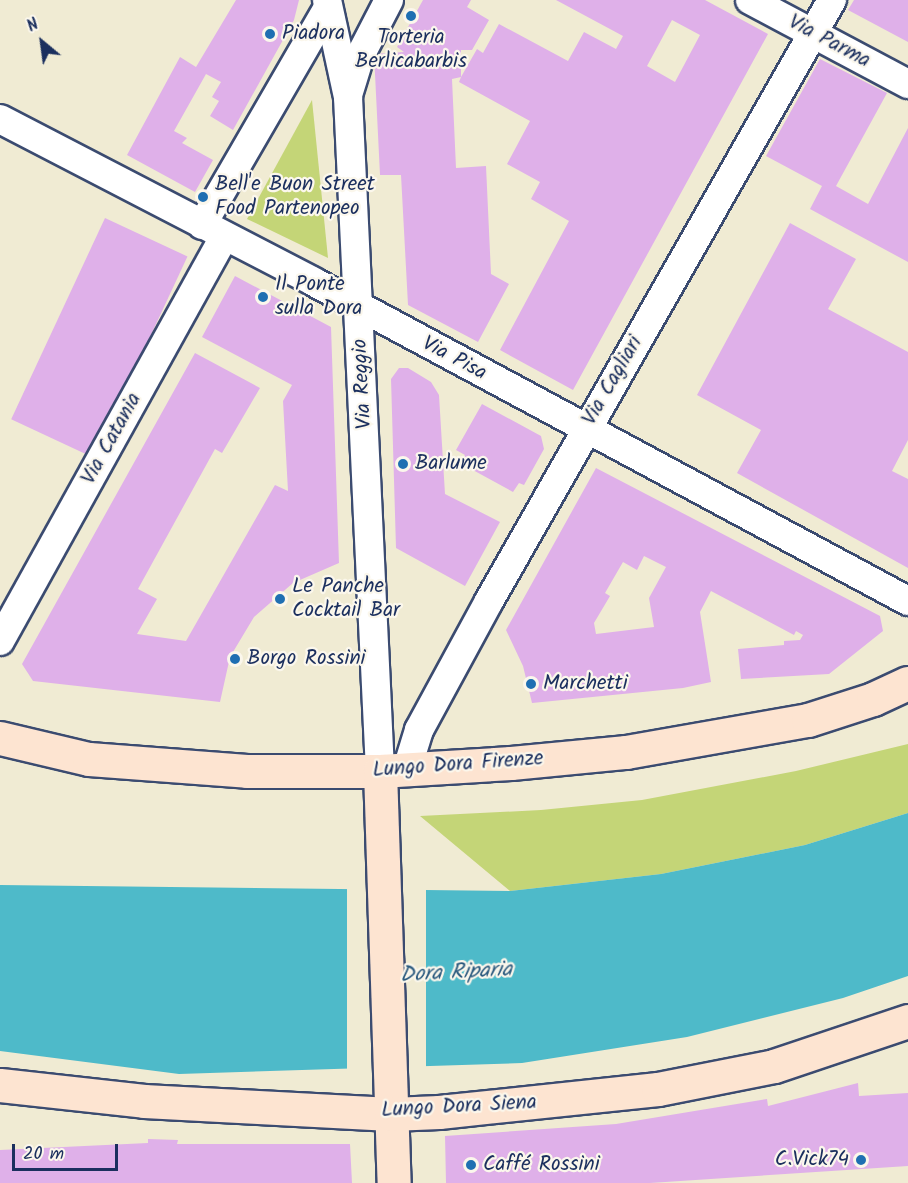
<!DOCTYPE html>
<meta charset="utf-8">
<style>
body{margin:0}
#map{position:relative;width:908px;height:1183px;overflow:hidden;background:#f0ebd3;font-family:Kalam,sans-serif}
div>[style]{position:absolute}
.green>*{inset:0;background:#c4d577}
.water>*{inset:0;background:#4ebac9}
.pier>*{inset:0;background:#f0ebd3;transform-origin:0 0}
.building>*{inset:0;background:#dfb0e9;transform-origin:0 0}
.roads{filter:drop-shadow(2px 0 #3b4b70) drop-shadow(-2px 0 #3b4b70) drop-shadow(0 2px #3b4b70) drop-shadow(0 -2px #3b4b70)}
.street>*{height:28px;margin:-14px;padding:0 14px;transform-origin:14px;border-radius:14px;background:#fff}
.secondary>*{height:33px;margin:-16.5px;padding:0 16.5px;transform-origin:16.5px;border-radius:16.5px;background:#fde4d1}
.dots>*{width:16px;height:16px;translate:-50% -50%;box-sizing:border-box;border:3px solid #fbf7ec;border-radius:50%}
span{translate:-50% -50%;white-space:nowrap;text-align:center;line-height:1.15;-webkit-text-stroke:4.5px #fbf7ec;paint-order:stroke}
.poi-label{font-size:21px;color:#1b2f5e}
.left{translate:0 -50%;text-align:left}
.right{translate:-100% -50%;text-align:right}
.street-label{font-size:21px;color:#1b2f5e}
.water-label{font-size:22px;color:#2a597e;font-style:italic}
.north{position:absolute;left:12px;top:12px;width:60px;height:60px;-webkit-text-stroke:4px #fbf7ec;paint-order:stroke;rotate:331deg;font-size:16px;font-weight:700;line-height:24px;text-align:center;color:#1b2f5e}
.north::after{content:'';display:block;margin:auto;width:21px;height:27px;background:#1b2f5e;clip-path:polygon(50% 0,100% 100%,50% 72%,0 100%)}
.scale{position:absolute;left:12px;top:1144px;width:106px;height:27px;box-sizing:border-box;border:3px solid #1b2f5e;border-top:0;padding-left:8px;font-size:18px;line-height:21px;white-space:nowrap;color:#1b2f5e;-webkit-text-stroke:4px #fbf7ec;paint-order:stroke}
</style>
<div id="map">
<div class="green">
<div style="clip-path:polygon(312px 100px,328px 258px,247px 219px)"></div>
<div style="clip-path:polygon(908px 744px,908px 813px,805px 845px,661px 874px,510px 891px,420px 816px,541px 810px,642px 800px,796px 771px)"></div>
</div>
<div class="water">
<div style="clip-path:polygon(908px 813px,908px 976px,843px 998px,687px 1037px,522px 1063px,179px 1074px,0 1051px,0 885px,510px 891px,661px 874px,805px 845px)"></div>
</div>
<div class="pier">
<div style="left:347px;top:887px;width:79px;height:184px"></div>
</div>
<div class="building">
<div style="clip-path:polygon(236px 0,299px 0,294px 20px,233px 130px,210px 116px,219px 101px,212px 97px,221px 82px,206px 74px,174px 131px,187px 138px,182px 143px,213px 160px,195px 192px,127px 155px,180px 57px,196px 67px)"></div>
<div style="clip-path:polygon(evenodd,423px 0,471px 0,467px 7px,489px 20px,472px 50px,461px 50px,461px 77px,477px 49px,483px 53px,499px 24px,568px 61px,584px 32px,616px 49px,623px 36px,556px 0,705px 0,768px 34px,573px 390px,500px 350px,569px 221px,531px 199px,540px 182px,507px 164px,530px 121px,459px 82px,461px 77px,452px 79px,456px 168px,486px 166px,491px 274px,509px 284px,478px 342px,408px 305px,401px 175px,380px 175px,374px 54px,404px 52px,397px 47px,423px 0,672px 20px,700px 35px,675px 82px,647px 66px,672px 20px)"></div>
<div style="clip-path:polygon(854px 0,908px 0,908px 42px,848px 10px)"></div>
<div style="clip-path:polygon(820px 59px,887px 93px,836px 186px,868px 204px,908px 128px,908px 262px,810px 209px,822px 186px,766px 156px)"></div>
<div style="left:105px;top:218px;width:91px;height:222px;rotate:25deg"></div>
<div style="clip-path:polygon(790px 223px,856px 259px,828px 309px,908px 352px,908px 440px,892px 471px,908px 479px,908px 568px,737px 473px,761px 430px,697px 395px)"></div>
<div style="clip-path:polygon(235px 276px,331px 327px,339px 563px,293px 583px,254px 617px,230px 657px,220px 702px,33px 681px,22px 664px,195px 353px,260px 388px,222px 453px,215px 449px,138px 589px,157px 599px,137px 634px,186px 641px,275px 485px,288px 491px,283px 401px,292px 385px,202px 337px)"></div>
<div style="clip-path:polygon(399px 368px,408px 368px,431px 382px,439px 395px,445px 494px,500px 522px,465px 586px,396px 548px,391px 379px)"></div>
<div style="clip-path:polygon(482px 404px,541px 436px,544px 449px,524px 485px,519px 483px,513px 492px,460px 463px,465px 455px,456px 450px)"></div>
<div style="clip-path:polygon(evenodd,596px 468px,880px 616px,883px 631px,829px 674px,741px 679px,738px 649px,784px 645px,784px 641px,800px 640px,803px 635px,796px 631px,794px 635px,711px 591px,700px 612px,711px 682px,683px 688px,532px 703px,523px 666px,506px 630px,596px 468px,644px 556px,666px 567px,649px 598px,654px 627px,596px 634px,594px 623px,610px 596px,605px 593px,623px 562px,637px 570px,644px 556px)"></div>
<div style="clip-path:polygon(858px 1083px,859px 1096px,908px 1093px,908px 1166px,650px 1183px,446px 1183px,445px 1136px,616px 1124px,767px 1099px,768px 1106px)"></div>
<div style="clip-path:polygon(148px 1139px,178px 1140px,177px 1144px,350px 1144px,352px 1183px,0 1183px,0 1150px,148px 1143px)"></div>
</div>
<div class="roads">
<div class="street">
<div style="left:327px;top:0;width:99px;rotate:77.8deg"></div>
<div style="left:348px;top:97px;width:675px;rotate:87.28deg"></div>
<div style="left:750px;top:0;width:179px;rotate:28deg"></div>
<div style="left:349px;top:92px;width:38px;rotate:-73deg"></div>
<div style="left:360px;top:56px;width:63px;rotate:-62.6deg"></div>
<div style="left:0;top:119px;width:354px;rotate:27.4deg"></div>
<div style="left:314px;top:282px;width:674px;rotate:28.24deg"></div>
<div style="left:202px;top:225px;width:251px;rotate:-59.9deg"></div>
<div style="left:0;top:641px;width:462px;rotate:-61deg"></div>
<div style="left:407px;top:769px;width:41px;rotate:-72.9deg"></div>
<div style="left:419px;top:730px;width:147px;rotate:-61.5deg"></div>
<div style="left:489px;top:601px;width:692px;rotate:-60.29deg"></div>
</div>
<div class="secondary">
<div style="left:0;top:738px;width:91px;rotate:13.3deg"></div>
<div style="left:89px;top:759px;width:158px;rotate:4.3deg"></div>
<div style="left:247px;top:771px;width:133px"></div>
<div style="left:380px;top:771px;width:131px;rotate:-3.5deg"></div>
<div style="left:511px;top:763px;width:116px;rotate:-5.5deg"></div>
<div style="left:626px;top:752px;width:185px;rotate:-10deg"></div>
<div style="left:808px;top:720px;width:68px;rotate:-17.9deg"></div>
<div style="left:873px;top:699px;width:38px;rotate:-25deg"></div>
<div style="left:380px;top:771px;width:412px;rotate:88.1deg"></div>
<div style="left:0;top:1085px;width:145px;rotate:6.3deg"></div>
<div style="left:144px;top:1101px;width:247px;rotate:3deg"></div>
<div style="left:391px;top:1114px;width:48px;rotate:-2.4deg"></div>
<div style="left:439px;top:1112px;width:220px;rotate:-6deg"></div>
<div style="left:658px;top:1089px;width:118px;rotate:-11.2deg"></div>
<div style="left:774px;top:1066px;width:141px;rotate:-18.6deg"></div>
</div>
</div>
<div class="dots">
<div style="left:411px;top:16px;background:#1f6fb2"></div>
<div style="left:270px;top:34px;background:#1f6fb2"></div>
<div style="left:203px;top:197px;background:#1f6fb2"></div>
<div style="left:263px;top:297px;background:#1f6fb2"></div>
<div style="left:403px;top:464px;background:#1f6fb2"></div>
<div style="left:280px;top:599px;background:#1f6fb2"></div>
<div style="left:235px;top:659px;background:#1f6fb2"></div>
<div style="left:531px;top:684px;background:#1f6fb2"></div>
<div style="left:861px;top:1160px;background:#1f6fb2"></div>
<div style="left:471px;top:1165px;background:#1f6fb2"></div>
</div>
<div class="poi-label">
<span class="left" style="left:282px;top:34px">Piadora</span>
<span style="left:411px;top:50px">Torteria<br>Berlicabarbis</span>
<span class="left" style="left:215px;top:197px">Bell'e Buon Street<br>Food Partenopeo</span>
<span class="left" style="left:275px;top:297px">Il Ponte<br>sulla Dora</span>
<span class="left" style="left:415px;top:464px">Barlume</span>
<span class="left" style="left:292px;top:599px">Le Panche<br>Cocktail Bar</span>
<span class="left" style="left:247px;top:659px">Borgo Rossini</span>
<span class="left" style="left:543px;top:684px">Marchetti</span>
<span class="right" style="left:849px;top:1160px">C.Vick74</span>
<span class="left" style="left:483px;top:1165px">Caffé Rossini</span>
</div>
<div class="street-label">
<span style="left:829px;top:42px;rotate:28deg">Via Parma</span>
<span style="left:454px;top:359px;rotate:28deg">Via Pisa</span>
<span style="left:613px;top:381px;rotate:-60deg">Via Cagliari</span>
<span style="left:363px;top:384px;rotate:-93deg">Via Reggio</span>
<span style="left:112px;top:439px;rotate:-61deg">Via Catania</span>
<span style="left:458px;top:765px;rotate:-4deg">Lungo Dora Firenze</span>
<span style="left:459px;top:1107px;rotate:-3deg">Lungo Dora Siena</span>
</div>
<div class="water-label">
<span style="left:456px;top:973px;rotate:-3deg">Dora Riparia</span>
</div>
<div class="north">N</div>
<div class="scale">20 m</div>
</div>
